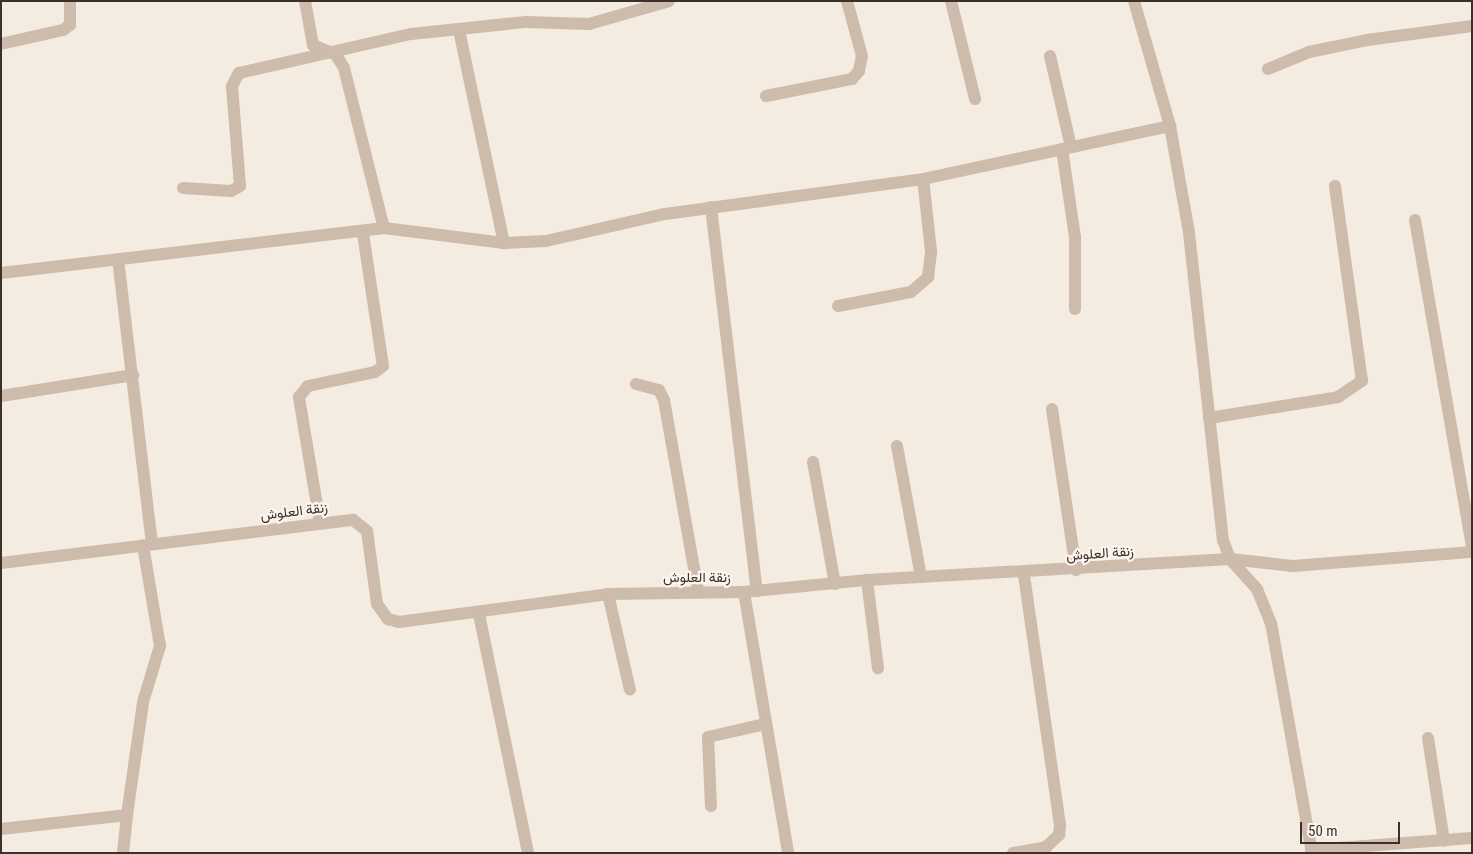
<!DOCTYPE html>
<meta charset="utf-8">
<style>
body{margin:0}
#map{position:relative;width:1473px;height:854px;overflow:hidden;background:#f4ebe1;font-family:"Roboto Condensed",Vazirmatn,sans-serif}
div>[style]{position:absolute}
.street>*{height:12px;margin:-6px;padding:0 6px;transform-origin:6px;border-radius:6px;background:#cdbbac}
span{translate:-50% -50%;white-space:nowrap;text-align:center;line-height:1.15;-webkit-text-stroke:4.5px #fbf5ee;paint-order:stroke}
.street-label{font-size:14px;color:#3b302b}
.frame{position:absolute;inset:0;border:2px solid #3b302b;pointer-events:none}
.scale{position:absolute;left:1300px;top:822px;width:100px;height:22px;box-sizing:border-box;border:2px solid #3b302b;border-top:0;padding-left:6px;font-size:15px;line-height:18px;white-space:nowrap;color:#3b302b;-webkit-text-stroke:4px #fbf5ee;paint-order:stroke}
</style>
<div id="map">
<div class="street">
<div style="left:305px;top:1px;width:45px;rotate:79.7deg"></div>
<div style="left:313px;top:45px;width:25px;rotate:23deg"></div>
<div style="left:336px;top:55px;width:15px;rotate:58deg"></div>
<div style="left:344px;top:68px;width:165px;rotate:76deg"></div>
<div style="left:951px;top:1px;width:101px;rotate:76.2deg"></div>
<div style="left:1134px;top:1px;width:130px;rotate:73.9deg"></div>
<div style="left:1170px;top:126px;width:109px;rotate:79.9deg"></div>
<div style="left:1189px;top:233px;width:309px;rotate:83.7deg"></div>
<div style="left:1223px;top:540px;width:20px;rotate:70deg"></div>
<div style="left:1230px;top:559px;width:40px;rotate:48deg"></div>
<div style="left:1257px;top:589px;width:37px;rotate:68deg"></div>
<div style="left:1271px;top:623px;width:234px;rotate:79.9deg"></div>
<div style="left:459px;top:30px;width:218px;rotate:78.1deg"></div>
<div style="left:1px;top:44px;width:64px;rotate:-12.7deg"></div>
<div style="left:63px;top:30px;width:9px;rotate:-36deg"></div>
<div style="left:70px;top:25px;width:24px;rotate:-90deg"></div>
<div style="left:1050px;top:56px;width:93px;rotate:77deg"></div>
<div style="left:1268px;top:69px;width:44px;rotate:-22.5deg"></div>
<div style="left:1309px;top:52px;width:59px;rotate:-11.7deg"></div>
<div style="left:1367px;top:40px;width:106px;rotate:-7.6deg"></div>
<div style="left:766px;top:96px;width:88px;rotate:-11.2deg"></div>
<div style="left:852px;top:79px;width:11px;rotate:-49deg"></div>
<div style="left:859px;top:71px;width:15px;rotate:-79deg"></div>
<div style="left:862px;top:56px;width:57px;rotate:-105.3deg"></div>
<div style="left:1062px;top:149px;width:89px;rotate:81.6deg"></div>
<div style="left:1075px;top:237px;width:72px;rotate:90deg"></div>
<div style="left:183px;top:188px;width:48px;rotate:3.6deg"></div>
<div style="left:231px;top:191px;width:10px;rotate:-29deg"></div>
<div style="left:240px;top:186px;width:100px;rotate:-94.6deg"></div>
<div style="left:232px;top:86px;width:15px;rotate:-62deg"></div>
<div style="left:239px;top:73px;width:176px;rotate:-12.8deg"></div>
<div style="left:411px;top:34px;width:116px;rotate:-6deg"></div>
<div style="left:526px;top:22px;width:63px;rotate:1.8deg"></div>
<div style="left:589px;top:24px;width:83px;rotate:-16deg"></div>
<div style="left:711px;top:207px;width:387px;rotate:83.2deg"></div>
<div style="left:1415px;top:220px;width:333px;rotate:80.1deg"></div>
<div style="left:118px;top:259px;width:286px;rotate:83.2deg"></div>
<div style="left:1px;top:273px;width:386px;rotate:-6.7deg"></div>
<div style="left:384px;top:228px;width:121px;rotate:7.1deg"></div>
<div style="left:504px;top:243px;width:42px;rotate:-2.7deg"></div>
<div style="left:546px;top:241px;width:122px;rotate:-12.8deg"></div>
<div style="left:665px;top:214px;width:260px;rotate:-7.7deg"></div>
<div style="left:923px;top:179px;width:253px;rotate:-12.1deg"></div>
<div style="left:838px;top:306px;width:74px;rotate:-10.9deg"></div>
<div style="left:911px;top:292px;width:23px;rotate:-41deg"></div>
<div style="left:928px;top:277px;width:26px;rotate:-83deg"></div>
<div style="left:931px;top:251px;width:72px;rotate:-96.3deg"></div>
<div style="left:636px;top:384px;width:24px;rotate:15deg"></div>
<div style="left:659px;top:390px;width:11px;rotate:63deg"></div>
<div style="left:664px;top:400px;width:193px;rotate:79.9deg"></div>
<div style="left:1px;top:396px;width:134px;rotate:-9deg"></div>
<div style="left:1052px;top:409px;width:163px;rotate:81.5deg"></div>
<div style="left:1209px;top:418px;width:131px;rotate:-9.2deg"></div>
<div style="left:1338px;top:397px;width:29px;rotate:-34deg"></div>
<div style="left:1362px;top:381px;width:197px;rotate:-97.9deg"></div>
<div style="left:897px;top:446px;width:133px;rotate:79.6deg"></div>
<div style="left:813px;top:462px;width:124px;rotate:79.8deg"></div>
<div style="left:320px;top:523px;width:128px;rotate:-99.5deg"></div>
<div style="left:299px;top:397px;width:14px;rotate:-51deg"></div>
<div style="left:308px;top:386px;width:68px;rotate:-11.8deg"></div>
<div style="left:375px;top:372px;width:10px;rotate:-37deg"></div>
<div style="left:383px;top:366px;width:134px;rotate:-98.6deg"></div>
<div style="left:1px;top:563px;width:355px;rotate:-7deg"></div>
<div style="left:353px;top:520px;width:18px;rotate:38deg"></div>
<div style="left:367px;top:531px;width:74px;rotate:82.2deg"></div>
<div style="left:377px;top:604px;width:19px;rotate:54deg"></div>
<div style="left:388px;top:619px;width:11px;rotate:15deg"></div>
<div style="left:399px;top:622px;width:211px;rotate:-7.6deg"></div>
<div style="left:608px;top:594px;width:136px;rotate:-0.8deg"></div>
<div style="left:744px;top:592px;width:124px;rotate:-5.6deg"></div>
<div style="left:867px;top:580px;width:364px;rotate:-3.3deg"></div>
<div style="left:1230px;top:559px;width:63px;rotate:6.3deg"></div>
<div style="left:1293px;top:566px;width:180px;rotate:-4.5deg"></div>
<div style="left:867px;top:580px;width:89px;rotate:82.9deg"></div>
<div style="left:744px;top:592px;width:265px;rotate:80.4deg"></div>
<div style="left:608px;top:594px;width:98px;rotate:77.1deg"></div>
<div style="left:479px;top:614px;width:244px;rotate:78.4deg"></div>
<div style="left:1428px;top:738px;width:104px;rotate:81.2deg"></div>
<div style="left:711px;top:806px;width:69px;rotate:-92.5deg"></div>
<div style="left:708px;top:737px;width:58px;rotate:-12.8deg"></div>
<div style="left:127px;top:815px;width:114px;rotate:-81.9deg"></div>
<div style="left:143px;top:702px;width:59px;rotate:-73.1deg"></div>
<div style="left:160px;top:646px;width:102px;rotate:-99.6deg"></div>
<div style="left:1px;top:829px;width:127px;rotate:-6.3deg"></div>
<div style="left:127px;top:815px;width:38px;rotate:96deg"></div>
<div style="left:1311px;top:850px;width:161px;rotate:-4.3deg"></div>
<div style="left:1013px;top:853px;width:34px;rotate:-10deg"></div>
<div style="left:1046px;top:847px;width:18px;rotate:-43deg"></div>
<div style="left:1059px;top:835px;width:10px;rotate:-84deg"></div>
<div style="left:1060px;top:825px;width:254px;rotate:-98.2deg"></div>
</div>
<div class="street-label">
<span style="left:294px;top:511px;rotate:-7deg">زنقة العلوش</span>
<span style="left:1100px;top:553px;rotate:-4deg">زنقة العلوش</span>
<span style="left:697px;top:577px">زنقة العلوش</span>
</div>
<div class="frame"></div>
<div class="scale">50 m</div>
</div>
